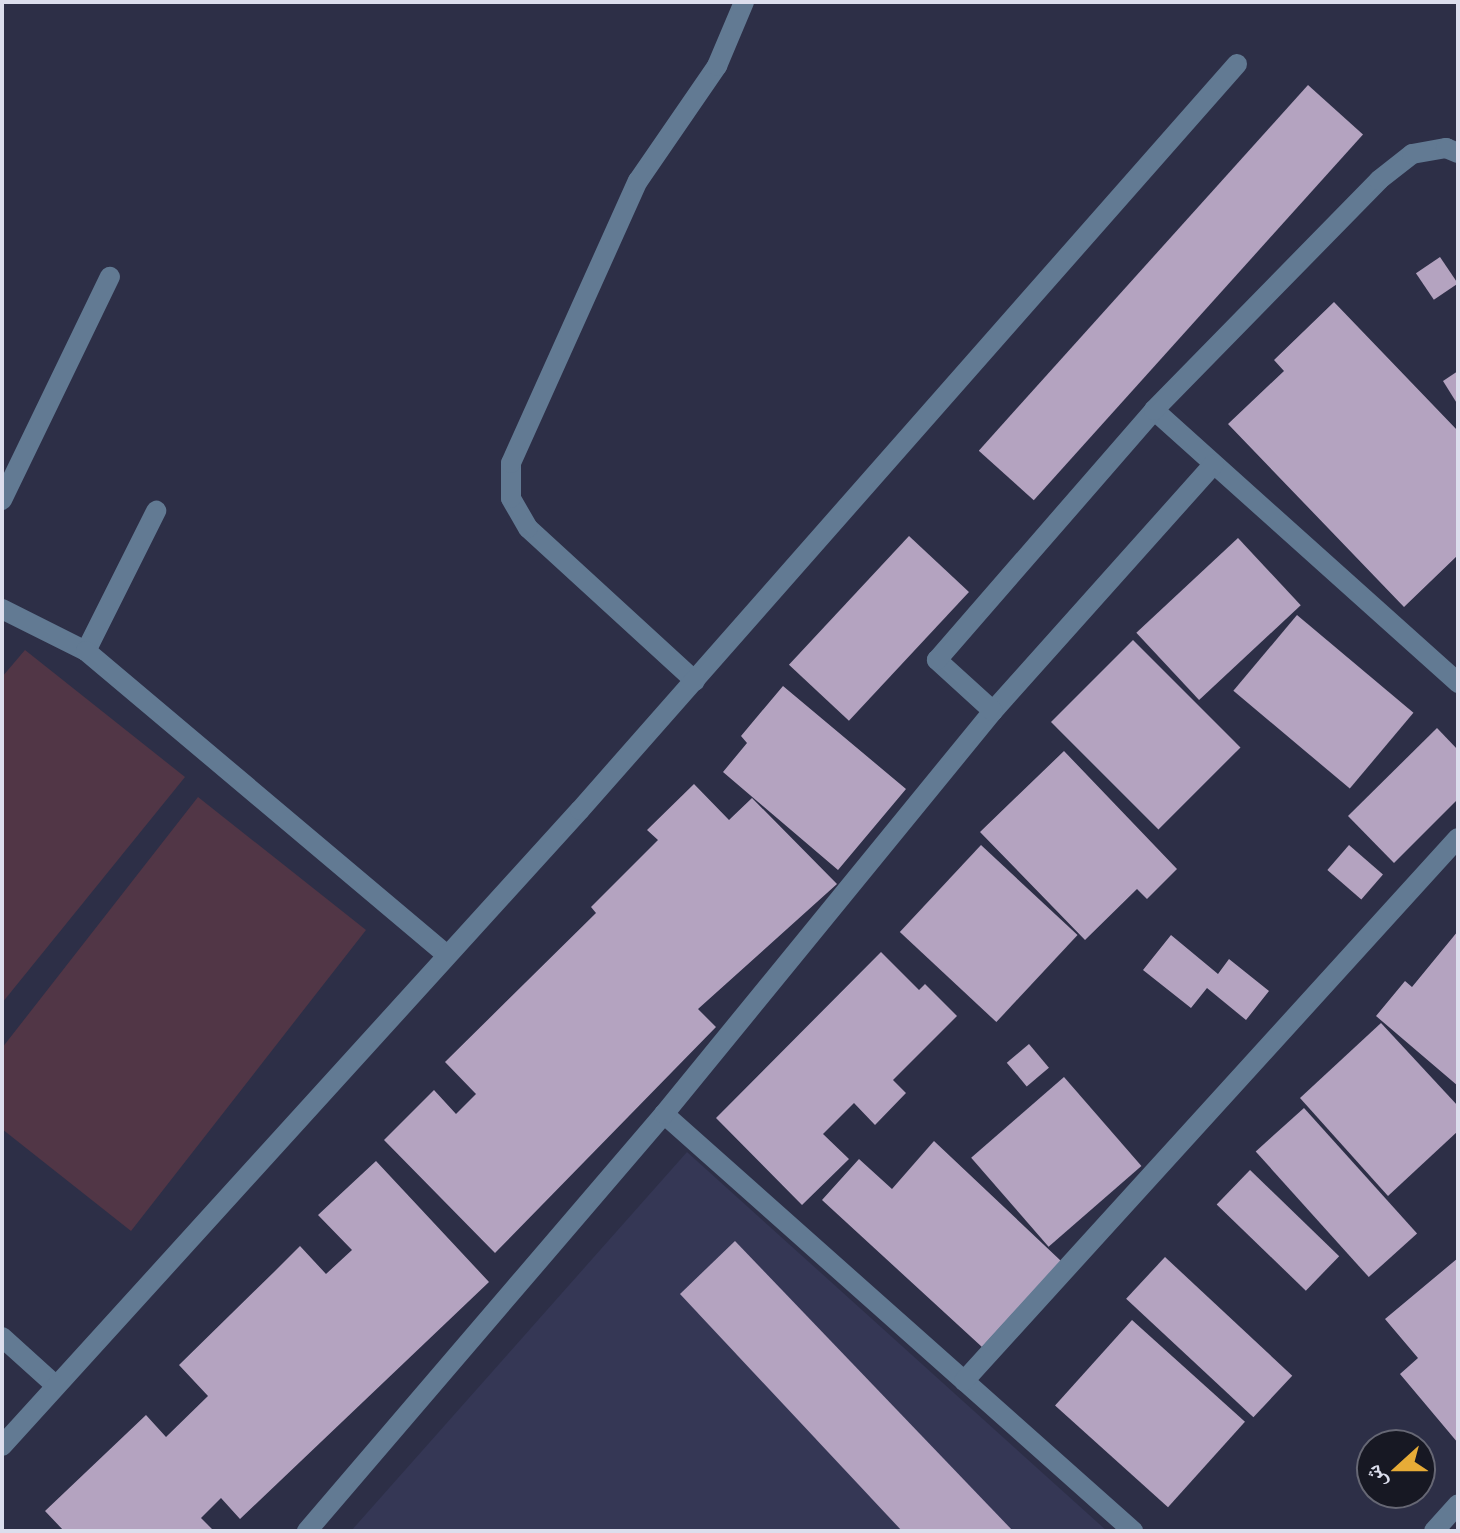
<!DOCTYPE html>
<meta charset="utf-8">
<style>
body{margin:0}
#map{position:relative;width:1460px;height:1533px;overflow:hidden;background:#2d2f47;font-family:"Fira Sans","Noto Naskh Arabic",sans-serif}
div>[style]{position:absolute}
.built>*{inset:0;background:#353755}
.green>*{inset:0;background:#513646}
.building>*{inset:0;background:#b4a3c0;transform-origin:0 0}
.minor>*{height:20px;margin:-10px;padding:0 10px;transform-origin:10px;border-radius:10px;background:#627a93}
span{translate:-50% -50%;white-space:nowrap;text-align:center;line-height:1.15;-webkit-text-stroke:8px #171823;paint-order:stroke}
.frame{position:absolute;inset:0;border:4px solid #dcdeed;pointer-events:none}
.north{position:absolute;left:1356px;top:1429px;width:80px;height:80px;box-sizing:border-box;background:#171823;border:2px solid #666774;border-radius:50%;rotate:249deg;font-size:22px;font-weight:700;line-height:32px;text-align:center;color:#dcdeed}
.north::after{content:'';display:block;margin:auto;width:28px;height:36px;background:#e7ac37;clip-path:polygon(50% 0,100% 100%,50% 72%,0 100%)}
</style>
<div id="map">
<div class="built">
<div style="clip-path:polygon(687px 1152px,1107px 1531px,351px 1531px)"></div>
</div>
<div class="green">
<div style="clip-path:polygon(25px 650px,185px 777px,2px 1003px,2px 677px)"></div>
<div style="clip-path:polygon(198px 797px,366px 930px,131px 1231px,2px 1129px,2px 1048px)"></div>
</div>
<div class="building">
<div style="left:1308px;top:85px;width:74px;height:492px;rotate:42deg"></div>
<div style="left:1440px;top:257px;width:32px;height:29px;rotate:56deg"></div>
<div style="clip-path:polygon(1334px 302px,1458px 431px,1458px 555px,1404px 607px,1228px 424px,1284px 371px,1274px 360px)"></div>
<div style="clip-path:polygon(1458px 371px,1458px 405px,1443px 381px)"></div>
<div style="left:909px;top:536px;width:82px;height:176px;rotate:43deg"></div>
<div style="left:1238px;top:538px;width:92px;height:139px;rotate:47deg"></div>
<div style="left:1297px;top:615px;width:152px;height:99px;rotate:40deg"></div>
<div style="left:1133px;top:640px;width:152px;height:116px;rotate:45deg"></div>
<div style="clip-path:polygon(783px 686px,906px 789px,838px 870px,723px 772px,747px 743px,741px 736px)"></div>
<div style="clip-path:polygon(1437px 728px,1458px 750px,1458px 799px,1394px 863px,1348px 816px)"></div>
<div style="clip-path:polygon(1064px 751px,1177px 869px,1147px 899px,1137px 889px,1085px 940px,980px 832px)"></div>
<div style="clip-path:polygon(694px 784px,729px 820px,752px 798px,837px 884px,698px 1009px,716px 1027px,495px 1253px,384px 1140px,434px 1090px,456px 1114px,476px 1094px,445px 1062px,596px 913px,591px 907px,658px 840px,647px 830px)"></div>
<div style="left:981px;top:845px;width:132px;height:119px;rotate:43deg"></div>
<div style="left:1349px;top:845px;width:45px;height:33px;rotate:41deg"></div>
<div style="clip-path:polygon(1458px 931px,1458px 1086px,1376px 1016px,1405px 981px,1412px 987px)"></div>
<div style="clip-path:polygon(1171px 935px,1218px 974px,1229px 959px,1269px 991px,1246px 1020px,1207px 988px,1191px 1008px,1143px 970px)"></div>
<div style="clip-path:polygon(881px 952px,919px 990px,925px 984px,957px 1016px,893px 1080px,906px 1093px,875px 1125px,854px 1103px,823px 1134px,849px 1159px,802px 1205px,716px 1118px)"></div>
<div style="clip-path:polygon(1381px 1023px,1458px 1106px,1458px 1131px,1388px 1196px,1300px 1098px)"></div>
<div style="left:1029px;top:1044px;width:31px;height:29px;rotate:50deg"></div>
<div style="left:1064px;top:1077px;width:118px;height:123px;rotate:49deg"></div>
<div style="left:1304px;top:1108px;width:169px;height:65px;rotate:48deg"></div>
<div style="clip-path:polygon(934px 1141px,1061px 1261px,982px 1347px,822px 1200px,859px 1159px,892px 1189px)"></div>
<div style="clip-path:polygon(376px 1161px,489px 1282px,240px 1519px,221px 1498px,201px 1518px,214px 1531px,64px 1531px,45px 1511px,146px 1415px,166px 1437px,208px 1396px,179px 1365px,274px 1272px,300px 1246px,326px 1274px,352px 1250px,318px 1215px)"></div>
<div style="left:1250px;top:1170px;width:124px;height:48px;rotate:44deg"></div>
<div style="clip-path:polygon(735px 1241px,1013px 1531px,902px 1531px,680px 1294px)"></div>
<div style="left:1165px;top:1257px;width:174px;height:57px;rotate:43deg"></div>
<div style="clip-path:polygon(1458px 1258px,1458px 1443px,1400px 1374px,1418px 1358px,1385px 1319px)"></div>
<div style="left:1132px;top:1320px;width:152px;height:115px;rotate:42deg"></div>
</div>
<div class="minor">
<div style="left:1154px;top:410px;width:409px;rotate:41.9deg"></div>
<div style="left:2px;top:500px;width:248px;rotate:-64.2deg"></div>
<div style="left:2px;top:609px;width:94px;rotate:26.6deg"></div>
<div style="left:86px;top:651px;width:157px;rotate:-63.4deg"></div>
<div style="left:86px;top:651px;width:472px;rotate:40.1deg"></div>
<div style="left:695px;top:681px;width:226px;rotate:-137.5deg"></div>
<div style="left:528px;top:528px;width:34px;rotate:-120deg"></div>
<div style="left:511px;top:498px;width:35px;rotate:-90deg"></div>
<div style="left:511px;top:463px;width:309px;rotate:-65.8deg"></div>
<div style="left:638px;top:181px;width:140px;rotate:-55.5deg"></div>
<div style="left:717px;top:66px;width:69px;rotate:-67.1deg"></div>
<div style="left:993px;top:711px;width:331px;rotate:-48.2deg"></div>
<div style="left:664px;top:1114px;width:628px;rotate:41.64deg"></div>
<div style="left:2px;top:1337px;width:70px;rotate:42.1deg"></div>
<div style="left:964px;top:1381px;width:734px;rotate:-47.71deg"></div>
<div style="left:2px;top:1446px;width:859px;rotate:-47.74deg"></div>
<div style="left:580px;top:810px;width:994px;rotate:-48.63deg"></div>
<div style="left:307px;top:1531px;width:549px;rotate:-49.43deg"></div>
<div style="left:664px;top:1114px;width:520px;rotate:-50.77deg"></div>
<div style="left:993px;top:711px;width:76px;rotate:-137.7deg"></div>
<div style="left:937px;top:660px;width:331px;rotate:-49deg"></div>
<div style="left:1154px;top:410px;width:322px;rotate:-45.6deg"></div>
<div style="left:1379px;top:180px;width:42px;rotate:-38.2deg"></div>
<div style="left:1412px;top:154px;width:35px;rotate:-10deg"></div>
<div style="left:1446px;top:148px;width:13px;rotate:23deg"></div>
<div style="left:1434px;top:1531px;width:36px;rotate:-48deg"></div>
</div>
<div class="frame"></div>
<div class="north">ش</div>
</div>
